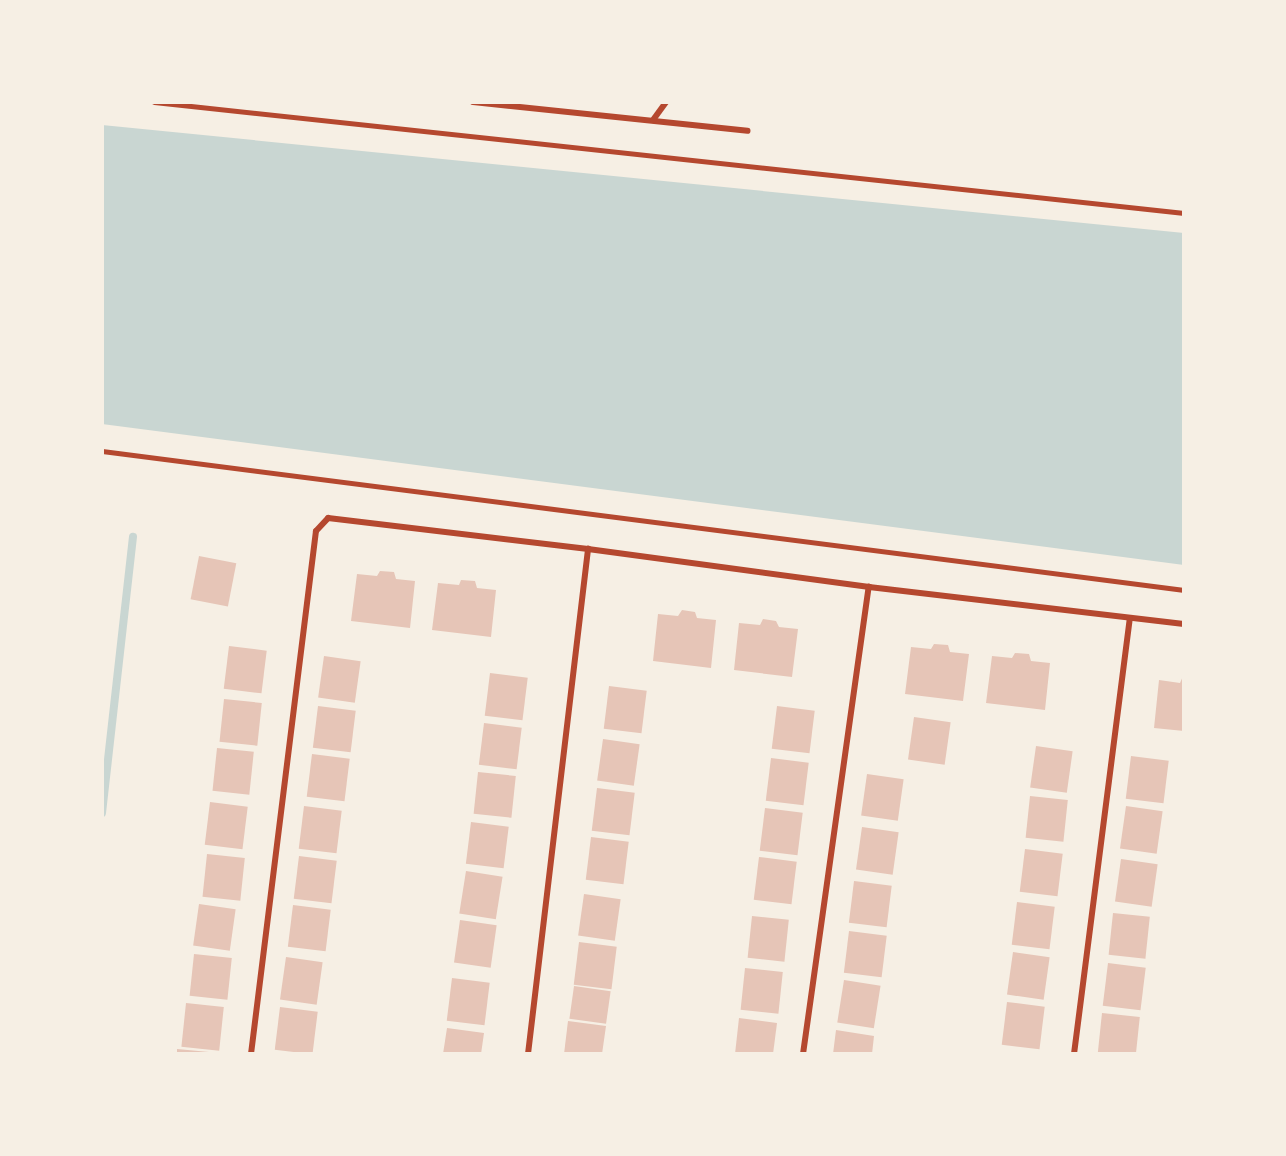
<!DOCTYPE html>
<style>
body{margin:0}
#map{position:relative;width:1286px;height:1156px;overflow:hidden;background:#f6efe4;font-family:"PT Sans",sans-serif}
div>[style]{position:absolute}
.water>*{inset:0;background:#c9d6d2}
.stream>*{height:8px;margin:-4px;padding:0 4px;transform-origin:4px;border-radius:4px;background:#c9d6d2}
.building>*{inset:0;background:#e6c5b7;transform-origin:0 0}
.pedestrian>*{height:5px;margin:-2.5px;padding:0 2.5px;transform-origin:2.5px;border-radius:2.5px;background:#b5482f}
.minor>*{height:6px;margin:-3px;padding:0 3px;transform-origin:3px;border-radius:3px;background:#b5482f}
span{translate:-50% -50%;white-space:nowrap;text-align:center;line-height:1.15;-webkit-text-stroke:6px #f6efe4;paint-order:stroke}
.frame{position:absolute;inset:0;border:104px solid #f6efe4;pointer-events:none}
</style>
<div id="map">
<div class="water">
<div style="clip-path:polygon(102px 125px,1184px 233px,1184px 565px,102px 424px)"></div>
</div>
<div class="stream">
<div style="left:102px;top:813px;width:278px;rotate:-83.6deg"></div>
</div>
<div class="building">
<div style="left:199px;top:556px;width:38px;height:44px;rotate:11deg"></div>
<div style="clip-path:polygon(380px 571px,394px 572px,396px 579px,415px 581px,410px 628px,351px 621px,357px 574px,377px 576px)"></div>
<div style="clip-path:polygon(461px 580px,475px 581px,477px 588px,496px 590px,491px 637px,432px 630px,438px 583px,459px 585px)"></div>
<div style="clip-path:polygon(682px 610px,695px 612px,697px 618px,716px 620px,711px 668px,653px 661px,658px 614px,678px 616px)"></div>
<div style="clip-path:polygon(763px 619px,776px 621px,779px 627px,798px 629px,792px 677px,734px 670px,739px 623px,760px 625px)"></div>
<div style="clip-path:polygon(934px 644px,948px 645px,950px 652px,969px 654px,963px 701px,905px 694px,911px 647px,931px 649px)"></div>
<div style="left:229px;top:646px;width:38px;height:43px;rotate:7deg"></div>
<div style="clip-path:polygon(1015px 653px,1029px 654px,1031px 661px,1050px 663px,1045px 710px,986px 703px,992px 656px,1012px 658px)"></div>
<div style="left:324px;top:656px;width:37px;height:42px;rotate:8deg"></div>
<div style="left:490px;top:673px;width:38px;height:43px;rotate:7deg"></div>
<div style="clip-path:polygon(1184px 674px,1184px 731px,1154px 728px,1159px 680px,1180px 683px)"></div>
<div style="left:609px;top:686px;width:38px;height:43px;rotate:7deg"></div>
<div style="left:224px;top:699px;width:38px;height:43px;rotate:6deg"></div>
<div style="left:318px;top:706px;width:38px;height:42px;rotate:7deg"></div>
<div style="left:777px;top:706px;width:38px;height:43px;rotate:7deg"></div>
<div style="left:914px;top:717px;width:37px;height:43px;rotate:8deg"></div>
<div style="left:484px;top:723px;width:38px;height:42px;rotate:7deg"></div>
<div style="left:603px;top:739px;width:37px;height:42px;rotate:8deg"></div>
<div style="left:1036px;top:746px;width:37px;height:42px;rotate:8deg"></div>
<div style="left:217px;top:748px;width:37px;height:43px;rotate:6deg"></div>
<div style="left:312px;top:754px;width:38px;height:43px;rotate:7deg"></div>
<div style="left:1131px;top:756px;width:38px;height:43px;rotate:7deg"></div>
<div style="left:771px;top:758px;width:38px;height:43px;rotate:7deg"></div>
<div style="left:478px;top:772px;width:38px;height:42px;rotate:6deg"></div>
<div style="left:867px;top:774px;width:37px;height:42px;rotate:8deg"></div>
<div style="left:597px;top:788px;width:38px;height:43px;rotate:7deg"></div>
<div style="left:1030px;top:796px;width:38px;height:42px;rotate:6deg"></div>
<div style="left:210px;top:802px;width:38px;height:43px;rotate:7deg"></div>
<div style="left:304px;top:806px;width:38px;height:43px;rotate:7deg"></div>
<div style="left:1126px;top:806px;width:37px;height:43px;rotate:8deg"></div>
<div style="left:765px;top:808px;width:38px;height:43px;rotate:7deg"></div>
<div style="left:471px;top:822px;width:38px;height:42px;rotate:7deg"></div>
<div style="left:862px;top:827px;width:37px;height:43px;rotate:8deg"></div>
<div style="left:591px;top:837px;width:38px;height:43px;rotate:7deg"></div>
<div style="left:1025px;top:849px;width:38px;height:43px;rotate:7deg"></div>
<div style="left:207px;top:854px;width:38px;height:43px;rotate:6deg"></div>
<div style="left:299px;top:856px;width:38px;height:43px;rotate:7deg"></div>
<div style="left:759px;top:857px;width:38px;height:43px;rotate:7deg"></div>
<div style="left:1121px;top:859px;width:37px;height:43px;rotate:8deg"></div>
<div style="left:466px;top:871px;width:37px;height:43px;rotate:9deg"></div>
<div style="left:854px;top:881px;width:38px;height:42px;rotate:7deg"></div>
<div style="left:584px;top:894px;width:37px;height:42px;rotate:8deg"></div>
<div style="left:1017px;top:902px;width:38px;height:43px;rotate:7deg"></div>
<div style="left:199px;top:904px;width:37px;height:42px;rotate:8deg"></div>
<div style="left:293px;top:905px;width:38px;height:42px;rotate:7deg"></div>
<div style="left:1113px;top:913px;width:37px;height:42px;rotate:6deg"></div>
<div style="left:752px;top:916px;width:37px;height:42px;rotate:6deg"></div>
<div style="left:460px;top:920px;width:37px;height:43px;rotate:8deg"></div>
<div style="left:849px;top:931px;width:38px;height:42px;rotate:7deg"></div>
<div style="left:579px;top:942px;width:38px;height:43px;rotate:7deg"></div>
<div style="left:1013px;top:952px;width:37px;height:43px;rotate:8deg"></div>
<div style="left:194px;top:954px;width:38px;height:42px;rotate:6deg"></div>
<div style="left:286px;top:957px;width:37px;height:43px;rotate:8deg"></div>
<div style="left:1108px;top:963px;width:38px;height:43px;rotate:7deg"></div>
<div style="left:745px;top:968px;width:38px;height:42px;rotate:6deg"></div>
<div style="left:452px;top:978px;width:38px;height:43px;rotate:7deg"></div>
<div style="left:844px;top:980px;width:37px;height:43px;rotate:9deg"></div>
<div style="left:574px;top:986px;width:37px;height:33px;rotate:8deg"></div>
<div style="left:1007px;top:1002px;width:38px;height:43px;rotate:7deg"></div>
<div style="left:186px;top:1003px;width:38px;height:44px;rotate:6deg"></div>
<div style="left:280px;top:1007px;width:38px;height:43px;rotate:7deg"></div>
<div style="left:1102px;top:1013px;width:38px;height:41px;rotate:6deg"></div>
<div style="clip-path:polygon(739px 1018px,777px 1023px,773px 1054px,735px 1054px)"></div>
<div style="clip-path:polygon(568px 1021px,606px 1026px,602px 1054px,564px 1054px)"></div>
<div style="clip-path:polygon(447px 1028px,484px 1033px,481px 1054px,443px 1054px)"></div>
<div style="clip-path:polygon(836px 1030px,874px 1036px,872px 1054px,833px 1054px)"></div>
<div style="clip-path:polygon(177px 1049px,209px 1052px,209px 1054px,177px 1054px)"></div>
</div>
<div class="pedestrian">
<div style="left:154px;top:102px;width:1036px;rotate:6.15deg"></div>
<div style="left:102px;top:451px;width:1091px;rotate:7.32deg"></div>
</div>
<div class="minor">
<div style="left:473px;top:102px;width:276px;rotate:6deg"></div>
<div style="left:653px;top:120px;width:22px;rotate:-54deg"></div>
<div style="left:251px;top:1054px;width:527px;rotate:-82.92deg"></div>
<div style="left:316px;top:531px;width:18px;rotate:-47deg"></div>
<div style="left:328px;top:518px;width:262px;rotate:6.8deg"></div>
<div style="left:588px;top:549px;width:284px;rotate:7.7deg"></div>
<div style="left:869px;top:587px;width:317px;rotate:6.7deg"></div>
<div style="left:528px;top:1054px;width:509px;rotate:-83.22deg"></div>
<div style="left:803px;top:1054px;width:472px;rotate:-82deg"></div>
<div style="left:1074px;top:1054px;width:439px;rotate:-82.7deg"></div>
</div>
<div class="frame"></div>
</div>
